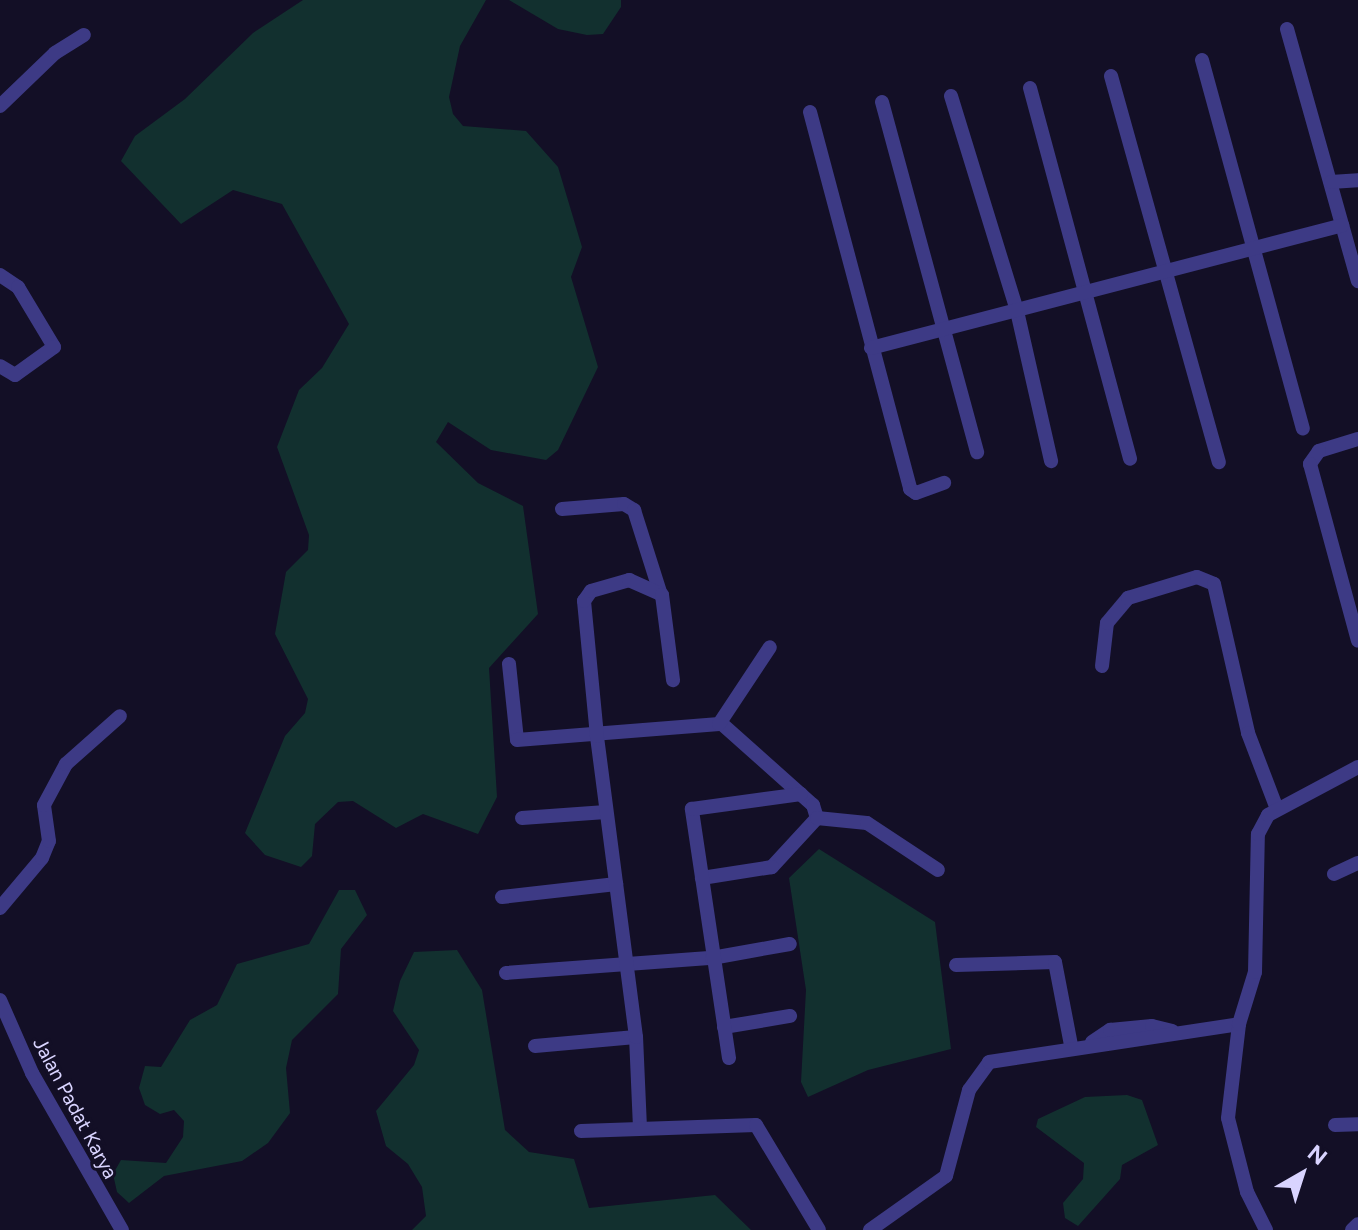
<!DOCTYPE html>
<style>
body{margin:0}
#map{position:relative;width:1358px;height:1230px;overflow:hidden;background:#130f26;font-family:Figtree,sans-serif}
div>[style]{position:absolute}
.green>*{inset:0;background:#12302f}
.minor>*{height:14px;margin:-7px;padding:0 7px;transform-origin:7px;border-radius:7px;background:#3d3a85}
span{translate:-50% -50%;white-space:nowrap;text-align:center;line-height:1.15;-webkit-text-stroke:6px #130f26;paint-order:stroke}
.street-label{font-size:20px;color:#d9d4ff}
.north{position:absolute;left:1262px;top:1134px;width:80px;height:80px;-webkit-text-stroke:6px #130f26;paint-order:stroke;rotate:39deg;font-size:22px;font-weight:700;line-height:32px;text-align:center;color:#d9d4ff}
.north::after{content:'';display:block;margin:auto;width:28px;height:36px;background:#d9d4ff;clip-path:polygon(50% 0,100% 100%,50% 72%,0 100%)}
</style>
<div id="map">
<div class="green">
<div style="clip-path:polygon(303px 0,486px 0,460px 46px,449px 97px,453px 114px,463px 126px,526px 131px,558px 167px,582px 247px,571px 277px,598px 367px,558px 450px,546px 460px,491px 450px,448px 422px,436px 442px,478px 483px,523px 506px,538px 614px,489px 668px,497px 797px,478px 834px,423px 814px,396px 828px,353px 801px,338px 802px,315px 824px,312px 856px,301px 867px,265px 855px,245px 833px,285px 736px,305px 713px,308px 699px,275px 634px,286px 572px,308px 550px,309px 535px,277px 447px,299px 390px,322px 368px,349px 324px,282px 204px,233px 190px,181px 224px,121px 161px,135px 136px,185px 99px,253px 33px)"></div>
<div style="clip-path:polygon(509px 0,621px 0,621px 7px,603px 34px,587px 35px,558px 29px)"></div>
<div style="clip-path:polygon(819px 849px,935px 922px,951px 1049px,868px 1070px,808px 1097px,801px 1082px,806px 990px,789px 878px)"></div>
<div style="clip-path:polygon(339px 890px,355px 890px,367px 915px,341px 949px,338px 994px,292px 1040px,286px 1068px,290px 1113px,268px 1143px,242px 1161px,164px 1176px,129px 1203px,117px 1192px,113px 1174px,121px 1160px,166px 1163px,183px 1137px,184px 1121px,174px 1110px,160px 1114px,145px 1105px,139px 1088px,145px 1066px,161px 1067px,190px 1020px,217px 1005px,237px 964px,309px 944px)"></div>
<div style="clip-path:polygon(457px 950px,482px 990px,505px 1130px,529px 1152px,574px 1159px,589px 1208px,715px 1195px,751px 1230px,412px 1230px,426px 1216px,422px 1187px,408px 1164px,386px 1146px,376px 1111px,414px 1065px,419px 1050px,393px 1011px,400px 981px,414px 952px)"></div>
<div style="clip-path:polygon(1127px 1095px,1142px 1100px,1158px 1145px,1122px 1165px,1120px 1179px,1078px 1226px,1065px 1218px,1063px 1203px,1083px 1179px,1084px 1163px,1036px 1127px,1038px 1119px,1085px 1097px)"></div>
</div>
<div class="minor">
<div style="left:1287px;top:29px;width:262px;rotate:74.3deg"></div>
<div style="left:1202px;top:60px;width:382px;rotate:74.7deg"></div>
<div style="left:1111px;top:76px;width:401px;rotate:74.4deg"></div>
<div style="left:1030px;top:88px;width:384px;rotate:74.9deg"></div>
<div style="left:951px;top:96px;width:225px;rotate:72.9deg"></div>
<div style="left:1017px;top:311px;width:154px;rotate:77.2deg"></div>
<div style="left:882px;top:102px;width:363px;rotate:74.8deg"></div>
<div style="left:0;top:106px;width:76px;rotate:-43.9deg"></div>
<div style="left:55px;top:53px;width:34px;rotate:-32deg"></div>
<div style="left:810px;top:112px;width:390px;rotate:75.1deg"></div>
<div style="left:910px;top:489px;width:7px;rotate:34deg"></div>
<div style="left:916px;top:493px;width:30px;rotate:-20deg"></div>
<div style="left:1331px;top:182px;width:27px;rotate:-4deg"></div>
<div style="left:0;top:275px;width:22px;rotate:34deg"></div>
<div style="left:18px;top:287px;width:70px;rotate:59deg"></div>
<div style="left:54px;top:347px;width:48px;rotate:144.3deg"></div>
<div style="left:15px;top:375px;width:17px;rotate:-149deg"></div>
<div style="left:871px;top:348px;width:487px;rotate:-14.6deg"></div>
<div style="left:1358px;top:439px;width:41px;rotate:162.9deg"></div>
<div style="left:1319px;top:451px;width:16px;rotate:125deg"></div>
<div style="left:1310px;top:464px;width:183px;rotate:74.8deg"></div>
<div style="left:562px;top:509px;width:62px;rotate:-4.6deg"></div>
<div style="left:624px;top:504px;width:12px;rotate:31deg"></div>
<div style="left:634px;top:510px;width:89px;rotate:72.4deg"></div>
<div style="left:509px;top:664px;width:76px;rotate:84deg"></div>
<div style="left:517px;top:740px;width:206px;rotate:-4.5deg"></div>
<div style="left:722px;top:724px;width:122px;rotate:41.7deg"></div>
<div style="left:813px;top:805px;width:14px;rotate:73deg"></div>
<div style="left:817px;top:818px;width:67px;rotate:132.6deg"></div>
<div style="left:772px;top:867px;width:71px;rotate:171.1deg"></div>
<div style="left:1102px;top:666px;width:43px;rotate:-83.4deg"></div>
<div style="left:1107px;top:623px;width:33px;rotate:-50deg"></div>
<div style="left:1128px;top:598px;width:72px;rotate:-16.9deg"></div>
<div style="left:1197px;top:577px;width:18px;rotate:22deg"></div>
<div style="left:1214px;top:584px;width:153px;rotate:77.1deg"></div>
<div style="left:1248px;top:733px;width:81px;rotate:69.1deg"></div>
<div style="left:719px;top:724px;width:92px;rotate:-56.5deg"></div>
<div style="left:522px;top:818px;width:84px;rotate:-4.1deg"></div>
<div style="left:817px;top:818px;width:50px;rotate:5.7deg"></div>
<div style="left:867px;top:823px;width:85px;rotate:33.5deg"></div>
<div style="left:1334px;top:874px;width:26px;rotate:-25deg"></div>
<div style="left:502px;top:897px;width:115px;rotate:-6.5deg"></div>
<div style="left:0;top:908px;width:65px;rotate:-50deg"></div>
<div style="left:42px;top:858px;width:18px;rotate:-68deg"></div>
<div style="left:49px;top:841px;width:36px;rotate:-98deg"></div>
<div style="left:44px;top:805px;width:47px;rotate:-61.8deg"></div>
<div style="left:66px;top:764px;width:72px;rotate:-41.6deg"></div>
<div style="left:956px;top:965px;width:99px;rotate:-1.7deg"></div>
<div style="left:1055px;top:962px;width:85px;rotate:79.1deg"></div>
<div style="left:506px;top:973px;width:207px;rotate:-4.2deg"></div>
<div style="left:712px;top:958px;width:79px;rotate:-10.2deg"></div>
<div style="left:0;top:1000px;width:80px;rotate:66.3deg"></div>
<div style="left:32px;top:1073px;width:181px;rotate:60.2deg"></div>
<div style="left:724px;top:1027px;width:67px;rotate:-9.5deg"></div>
<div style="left:1092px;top:1042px;width:22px;rotate:-34deg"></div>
<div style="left:1110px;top:1030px;width:42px;rotate:-5.4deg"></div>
<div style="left:1152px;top:1026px;width:21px;rotate:14deg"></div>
<div style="left:535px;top:1046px;width:101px;rotate:-5.1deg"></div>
<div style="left:729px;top:1058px;width:252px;rotate:-98.5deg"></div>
<div style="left:692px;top:809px;width:110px;rotate:-7.8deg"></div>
<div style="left:1335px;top:1125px;width:23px;rotate:-2deg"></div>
<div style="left:640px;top:1128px;width:91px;rotate:-92.5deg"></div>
<div style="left:636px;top:1037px;width:304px;rotate:-97.4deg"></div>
<div style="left:597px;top:736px;width:136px;rotate:-95.5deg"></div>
<div style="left:584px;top:601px;width:12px;rotate:-55deg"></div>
<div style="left:591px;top:591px;width:40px;rotate:-16deg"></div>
<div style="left:629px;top:580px;width:36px;rotate:24deg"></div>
<div style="left:662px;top:595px;width:86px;rotate:82.6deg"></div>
<div style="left:581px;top:1131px;width:175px;rotate:-2deg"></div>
<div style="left:756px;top:1125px;width:122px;rotate:59deg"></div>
<div style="left:870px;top:1230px;width:93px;rotate:-35.4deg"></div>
<div style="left:946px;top:1176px;width:89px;rotate:-75deg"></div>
<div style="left:969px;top:1090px;width:34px;rotate:-54deg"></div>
<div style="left:989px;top:1062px;width:253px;rotate:-8.6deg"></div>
<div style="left:1266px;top:1230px;width:42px;rotate:-116.6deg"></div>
<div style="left:1247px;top:1192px;width:76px;rotate:-104.4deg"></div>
<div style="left:1228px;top:1118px;width:95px;rotate:-83.3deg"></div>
<div style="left:1239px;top:1024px;width:54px;rotate:-72.9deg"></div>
<div style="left:1255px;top:972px;width:138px;rotate:-88.8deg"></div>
<div style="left:1258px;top:834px;width:21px;rotate:-62deg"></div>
<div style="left:1268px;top:815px;width:102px;rotate:-28.1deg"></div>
<div style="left:1352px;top:1230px;width:8px;rotate:-45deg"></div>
</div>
<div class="street-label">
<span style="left:75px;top:1108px;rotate:62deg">Jalan Padat Karya</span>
</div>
<div class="north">N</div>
</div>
